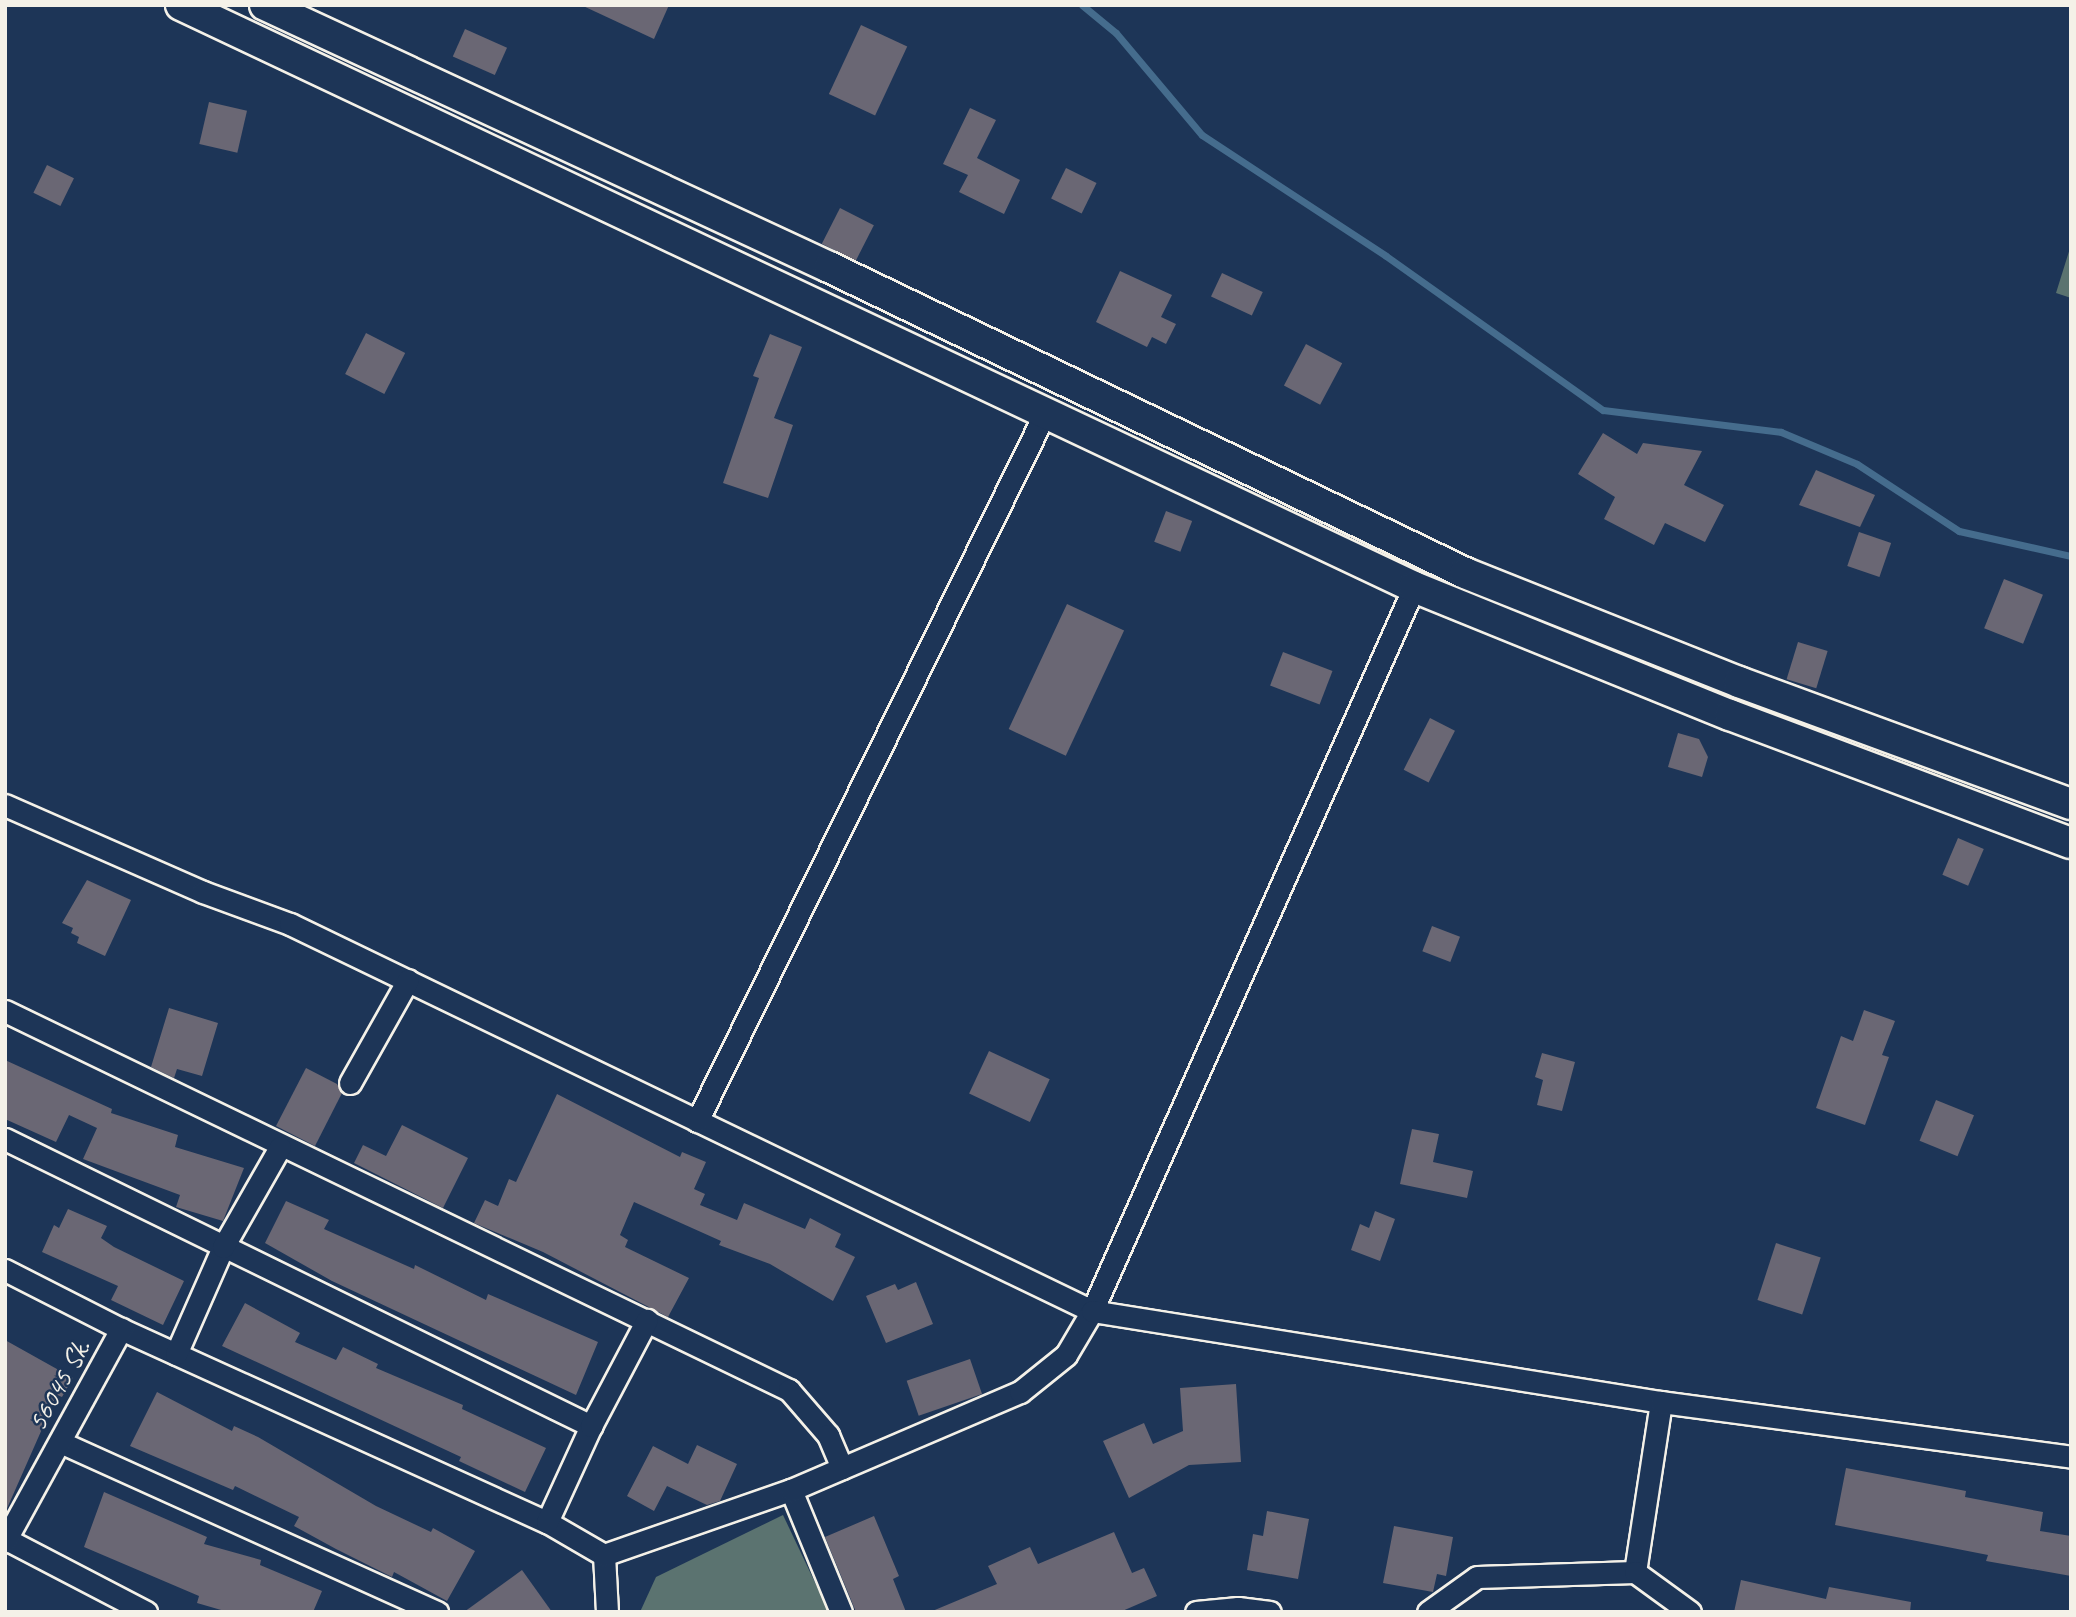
<!DOCTYPE html>
<style>
body{margin:0}
#map{position:relative;width:2076px;height:1617px;overflow:hidden;background:#1d3557;font-family:Caveat,sans-serif}
div>[style]{position:absolute}
.green>*{inset:0;background:#5b7370}
.stream>*{height:7px;margin:-3.5px;padding:0 3.5px;transform-origin:3.5px;border-radius:3.5px;background:#456c8d}
.building>*{inset:0;background:#6a6774;transform-origin:0 0}
.roads{filter:drop-shadow(2px 0 #f4f1e8) drop-shadow(-2px 0 #f4f1e8) drop-shadow(0 2px #f4f1e8) drop-shadow(0 -2px #f4f1e8)}
.minor>*{height:21px;margin:-10.5px;padding:0 10.5px;transform-origin:10.5px;border-radius:10.5px;background:#1d3557}
.secondary>*{height:30px;margin:-15px;padding:0 15px;transform-origin:15px;border-radius:15px;background:#1d3557}
span{translate:-50% -50%;white-space:nowrap;text-align:center;line-height:1.15;-webkit-text-stroke:5px #1d3557;paint-order:stroke}
.street-label{font-size:28px;color:#f4f1e8}
.frame{position:absolute;inset:0;border:7px solid #f4f1e8;pointer-events:none}
</style>
<div id="map">
<div class="green">
<div style="clip-path:polygon(2071px 245px,2071px 298px,2056px 293px)"></div>
<div style="clip-path:polygon(783px 1515px,829px 1612px,640px 1612px,656px 1577px)"></div>
</div>
<div class="stream">
<div style="left:1082px;top:5px;width:44px;rotate:39.5deg"></div>
<div style="left:1116px;top:33px;width:133px;rotate:49.9deg"></div>
<div style="left:1202px;top:135px;width:220px;rotate:33.3deg"></div>
<div style="left:1386px;top:256px;width:266px;rotate:35.4deg"></div>
<div style="left:1603px;top:410px;width:179px;rotate:7deg"></div>
<div style="left:1781px;top:432px;width:82px;rotate:22.8deg"></div>
<div style="left:1857px;top:464px;width:122px;rotate:33.3deg"></div>
<div style="left:1959px;top:531px;width:115px;rotate:12.6deg"></div>
</div>
<div class="building">
<div style="clip-path:polygon(581px 5px,669px 5px,654px 39px)"></div>
<div style="left:861px;top:25px;width:51px;height:76px;rotate:25deg"></div>
<div style="left:465px;top:29px;width:46px;height:30px;rotate:24deg"></div>
<div style="left:209px;top:102px;width:39px;height:43px;rotate:13deg"></div>
<div style="clip-path:polygon(970px 108px,996px 120px,977px 158px,1020px 180px,1004px 214px,959px 192px,968px 175px,943px 164px)"></div>
<div style="left:47px;top:165px;width:30px;height:31px;rotate:26deg"></div>
<div style="left:1066px;top:168px;width:34px;height:34px;rotate:26deg"></div>
<div style="left:840px;top:208px;width:38px;height:40px;rotate:27deg"></div>
<div style="clip-path:polygon(1120px 271px,1172px 295px,1161px 317px,1176px 324px,1166px 344px,1152px 337px,1147px 347px,1096px 322px)"></div>
<div style="left:1222px;top:273px;width:45px;height:26px;rotate:25deg"></div>
<div style="left:366px;top:333px;width:44px;height:46px;rotate:27deg"></div>
<div style="clip-path:polygon(770px 334px,802px 347px,774px 418px,793px 425px,768px 498px,723px 483px,759px 378px,753px 376px)"></div>
<div style="left:1306px;top:344px;width:41px;height:47px;rotate:28deg"></div>
<div style="clip-path:polygon(1603px 433px,1637px 454px,1643px 443px,1702px 451px,1684px 485px,1724px 505px,1705px 542px,1665px 523px,1654px 545px,1604px 519px,1615px 497px,1578px 474px)"></div>
<div style="clip-path:polygon(1816px 470px,1875px 495px,1860px 527px,1799px 505px)"></div>
<div style="left:1166px;top:511px;width:28px;height:33px;rotate:21deg"></div>
<div style="left:1859px;top:532px;width:34px;height:36px;rotate:19deg"></div>
<div style="left:2004px;top:579px;width:42px;height:53px;rotate:22deg"></div>
<div style="left:1067px;top:604px;width:63px;height:138px;rotate:25deg"></div>
<div style="left:1798px;top:642px;width:31px;height:39px;rotate:17deg"></div>
<div style="left:1283px;top:652px;width:53px;height:36px;rotate:21deg"></div>
<div style="left:1430px;top:718px;width:28px;height:58px;rotate:27deg"></div>
<div style="clip-path:polygon(1678px 733px,1699px 739px,1708px 757px,1702px 777px,1668px 767px)"></div>
<div style="left:1958px;top:838px;width:28px;height:40px;rotate:23deg"></div>
<div style="clip-path:polygon(87px 880px,131px 900px,105px 956px,77px 943px,79px 937px,71px 933px,73px 928px,62px 923px)"></div>
<div style="left:1432px;top:926px;width:30px;height:27px;rotate:21deg"></div>
<div style="clip-path:polygon(169px 1008px,218px 1023px,202px 1076px,177px 1069px,174px 1078px,151px 1067px)"></div>
<div style="clip-path:polygon(1864px 1010px,1895px 1021px,1882px 1055px,1889px 1057px,1865px 1125px,1816px 1108px,1841px 1036px,1853px 1041px)"></div>
<div style="left:989px;top:1051px;width:67px;height:47px;rotate:25deg"></div>
<div style="clip-path:polygon(1542px 1053px,1575px 1062px,1562px 1111px,1537px 1105px,1543px 1080px,1535px 1077px)"></div>
<div style="clip-path:polygon(5px 1060px,112px 1109px,111px 1113px,178px 1135px,175px 1147px,244px 1168px,223px 1221px,176px 1207px,180px 1195px,83px 1159px,97px 1128px,69px 1115px,56px 1142px,5px 1119px)"></div>
<div style="clip-path:polygon(306px 1068px,337px 1084px,342px 1093px,315px 1146px,276px 1126px)"></div>
<div style="clip-path:polygon(557px 1094px,680px 1157px,682px 1152px,706px 1162px,694px 1189px,705px 1194px,700px 1205px,737px 1220px,744px 1203px,805px 1229px,810px 1218px,841px 1234px,835px 1247px,855px 1257px,833px 1301px,770px 1264px,719px 1245px,721px 1241px,634px 1202px,620px 1235px,628px 1240px,625px 1247px,689px 1278px,668px 1317px,543px 1252px,474px 1223px,485px 1200px,498px 1206px,509px 1179px,516px 1182px)"></div>
<div style="left:1936px;top:1100px;width:41px;height:44px;rotate:22deg"></div>
<div style="clip-path:polygon(402px 1125px,468px 1158px,443px 1208px,354px 1163px,363px 1145px,386px 1156px)"></div>
<div style="clip-path:polygon(1412px 1129px,1439px 1134px,1433px 1162px,1473px 1171px,1467px 1198px,1400px 1184px)"></div>
<div style="clip-path:polygon(286px 1201px,329px 1220px,324px 1229px,414px 1269px,415px 1265px,486px 1300px,488px 1294px,598px 1342px,576px 1395px,332px 1281px,265px 1243px)"></div>
<div style="clip-path:polygon(68px 1209px,107px 1226px,101px 1238px,114px 1247px,184px 1281px,163px 1325px,111px 1300px,118px 1286px,42px 1252px,54px 1225px,59px 1228px)"></div>
<div style="clip-path:polygon(1375px 1211px,1395px 1219px,1380px 1261px,1351px 1250px,1360px 1224px,1369px 1228px)"></div>
<div style="left:1776px;top:1243px;width:47px;height:60px;rotate:18deg"></div>
<div style="clip-path:polygon(916px 1282px,933px 1324px,886px 1343px,866px 1296px,895px 1284px,898px 1290px)"></div>
<div style="clip-path:polygon(245px 1303px,300px 1333px,295px 1342px,336px 1360px,343px 1347px,378px 1364px,376px 1368px,463px 1405px,462px 1409px,546px 1448px,525px 1492px,459px 1461px,461px 1457px,222px 1346px)"></div>
<div style="clip-path:polygon(5px 1340px,73px 1378px,62px 1397px,57px 1395px,5px 1513px)"></div>
<div style="left:970px;top:1359px;width:37px;height:67px;rotate:71deg"></div>
<div style="clip-path:polygon(1236px 1384px,1241px 1462px,1189px 1465px,1129px 1498px,1103px 1441px,1144px 1423px,1153px 1444px,1183px 1431px,1180px 1388px)"></div>
<div style="clip-path:polygon(157px 1392px,232px 1431px,234px 1426px,258px 1437px,376px 1506px,431px 1532px,433px 1528px,475px 1551px,447px 1601px,394px 1572px,392px 1577px,336px 1549px,294px 1526px,299px 1517px,235px 1486px,233px 1490px,130px 1446px)"></div>
<div style="clip-path:polygon(697px 1445px,737px 1464px,720px 1501px,707px 1505px,667px 1486px,654px 1511px,627px 1496px,653px 1446px,688px 1464px)"></div>
<div style="clip-path:polygon(1846px 1468px,1966px 1491px,1965px 1497px,2043px 1512px,2040px 1531px,2071px 1536px,2071px 1576px,1986px 1561px,1988px 1555px,1835px 1525px)"></div>
<div style="clip-path:polygon(104px 1492px,207px 1537px,204px 1544px,261px 1560px,260px 1565px,322px 1591px,313px 1612px,228px 1612px,197px 1603px,199px 1596px,84px 1547px)"></div>
<div style="clip-path:polygon(1267px 1511px,1309px 1519px,1298px 1579px,1247px 1570px,1253px 1534px,1263px 1536px)"></div>
<div style="clip-path:polygon(874px 1516px,899px 1576px,893px 1579px,906px 1612px,856px 1612px,825px 1537px)"></div>
<div style="clip-path:polygon(1394px 1526px,1453px 1537px,1446px 1576px,1437px 1574px,1433px 1592px,1383px 1583px)"></div>
<div style="clip-path:polygon(1114px 1532px,1132px 1573px,1144px 1568px,1157px 1596px,1120px 1612px,930px 1612px,997px 1584px,988px 1566px,1030px 1547px,1038px 1564px)"></div>
<div style="clip-path:polygon(522px 1570px,552px 1612px,464px 1612px)"></div>
<div style="clip-path:polygon(1741px 1580px,1826px 1599px,1829px 1587px,1911px 1602px,1910px 1612px,1734px 1612px)"></div>
</div>
<div class="roads">
<div class="minor">
<div style="left:5px;top:805px;width:216px;rotate:23.7deg"></div>
<div style="left:203px;top:892px;width:93px;rotate:20.2deg"></div>
<div style="left:290px;top:924px;width:890px;rotate:25.76deg"></div>
<div style="left:1092px;top:1311px;width:792px;rotate:-66.02deg"></div>
<div style="left:5px;top:1011px;width:871px;rotate:25.8deg"></div>
<div style="left:789px;top:1390px;width:60px;rotate:49.1deg"></div>
<div style="left:828px;top:1435px;width:36px;rotate:67deg"></div>
<div style="left:350px;top:1083px;width:118px;rotate:-60.6deg"></div>
<div style="left:697px;top:1121px;width:789px;rotate:-63.82deg"></div>
<div style="left:5px;top:1139px;width:653px;rotate:26.09deg"></div>
<div style="left:5px;top:1270px;width:130px;rotate:27deg"></div>
<div style="left:121px;top:1329px;width:468px;rotate:24.4deg"></div>
<div style="left:547px;top:1522px;width:66px;rotate:30.1deg"></div>
<div style="left:176px;top:1354px;width:117px;rotate:-66.3deg"></div>
<div style="left:223px;top:1247px;width:115px;rotate:-60.3deg"></div>
<div style="left:60px;top:1442px;width:414px;rotate:24.3deg"></div>
<div style="left:791px;top:1490px;width:132px;rotate:67.7deg"></div>
<div style="left:547px;top:1522px;width:106px;rotate:-65.4deg"></div>
<div style="left:591px;top:1426px;width:120px;rotate:-62.2deg"></div>
<div style="left:6px;top:1539px;width:158px;rotate:27.5deg"></div>
<div style="left:5px;top:1541px;width:242px;rotate:-61.3deg"></div>
<div style="left:1635px;top:1572px;width:172px;rotate:-81.3deg"></div>
<div style="left:607px;top:1612px;width:57px;rotate:-93deg"></div>
<div style="left:604px;top:1555px;width:198px;rotate:-19.2deg"></div>
<div style="left:791px;top:1490px;width:249px;rotate:-23.2deg"></div>
<div style="left:1020px;top:1392px;width:59px;rotate:-38.8deg"></div>
<div style="left:1066px;top:1355px;width:51px;rotate:-59.4deg"></div>
<div style="left:1092px;top:1311px;width:576px;rotate:9.09deg"></div>
<div style="left:1661px;top:1402px;width:414px;rotate:7.6deg"></div>
<div style="left:1196px;top:1612px;width:42px;rotate:-5.4deg"></div>
<div style="left:1238px;top:1608px;width:32px;rotate:7deg"></div>
<div style="left:1428px;top:1612px;width:60px;rotate:-35.5deg"></div>
<div style="left:1477px;top:1577px;width:158px;rotate:-1.8deg"></div>
<div style="left:1635px;top:1572px;width:68px;rotate:36deg"></div>
</div>
<div class="secondary">
<div style="left:181px;top:5px;width:1363px;rotate:25.27deg"></div>
<div style="left:1414px;top:587px;width:341px;rotate:22.1deg"></div>
<div style="left:1730px;top:715px;width:364px;rotate:20.6deg"></div>
<div style="left:265px;top:5px;width:622px;rotate:24.92deg"></div>
<div style="left:829px;top:267px;width:706px;rotate:25.69deg"></div>
<div style="left:1465px;top:573px;width:295px;rotate:21.7deg"></div>
<div style="left:1739px;top:682px;width:354px;rotate:20.2deg"></div>
</div>
</div>
<div class="street-label">
<span style="left:59px;top:1385px;rotate:-61deg">56045 Sk.</span>
</div>
<div class="frame"></div>
</div>
